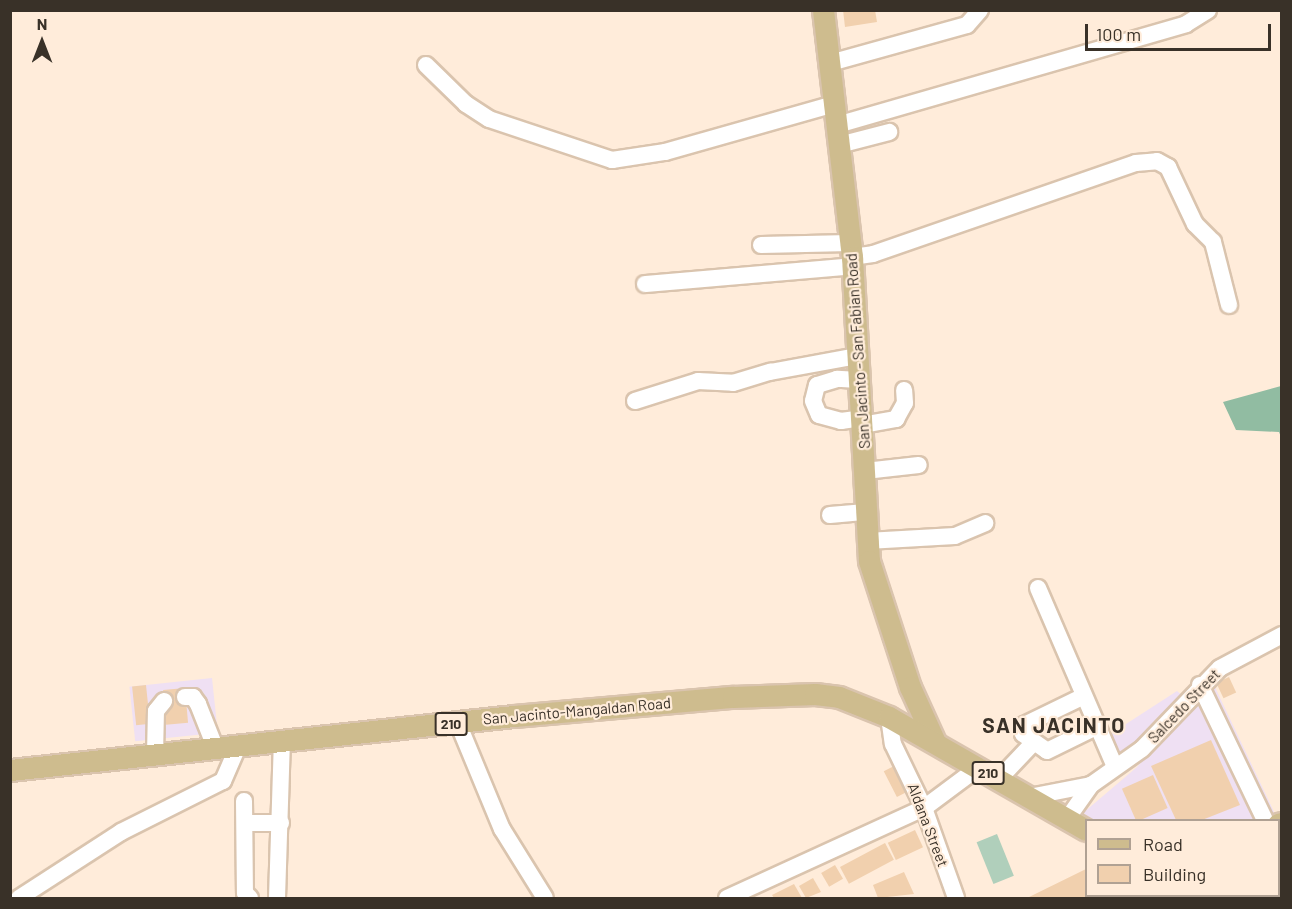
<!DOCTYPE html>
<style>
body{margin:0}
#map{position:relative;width:1292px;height:909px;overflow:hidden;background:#ffecda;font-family:Barlow,sans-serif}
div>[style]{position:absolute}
.commercial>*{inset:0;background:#efe0f3;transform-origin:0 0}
.green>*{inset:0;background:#b0cfbb;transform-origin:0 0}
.forest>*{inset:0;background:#91bca2}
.building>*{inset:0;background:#f1d0ae;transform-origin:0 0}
.roads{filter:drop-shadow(2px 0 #dac4ae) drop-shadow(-2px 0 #dac4ae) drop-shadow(0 2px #dac4ae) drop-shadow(0 -2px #dac4ae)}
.minor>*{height:16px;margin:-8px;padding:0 8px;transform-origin:8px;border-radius:8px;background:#fff}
.major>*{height:21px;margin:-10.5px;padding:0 10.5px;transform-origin:10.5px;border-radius:10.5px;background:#cebc8e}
span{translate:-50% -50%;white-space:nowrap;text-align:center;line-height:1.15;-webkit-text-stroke:4.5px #ffecda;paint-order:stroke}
.shield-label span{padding:2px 4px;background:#ffecda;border:2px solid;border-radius:4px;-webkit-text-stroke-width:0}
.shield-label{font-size:14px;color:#393128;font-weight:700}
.street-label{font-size:15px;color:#393128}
.district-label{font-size:21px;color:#393128;font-weight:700;letter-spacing:1.5px}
.frame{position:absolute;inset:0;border:12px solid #393128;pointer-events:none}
.legend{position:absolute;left:1085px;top:819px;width:195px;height:78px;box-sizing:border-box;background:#ffecda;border:2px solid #b0a193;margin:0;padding:8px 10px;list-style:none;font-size:18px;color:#393128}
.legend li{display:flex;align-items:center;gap:12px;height:30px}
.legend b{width:30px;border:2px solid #b0a193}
.north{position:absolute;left:12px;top:12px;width:60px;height:60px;-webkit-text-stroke:4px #ffecda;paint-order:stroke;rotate:0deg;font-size:16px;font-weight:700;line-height:24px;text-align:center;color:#393128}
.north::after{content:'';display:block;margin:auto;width:21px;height:27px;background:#393128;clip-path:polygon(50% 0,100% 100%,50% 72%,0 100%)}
.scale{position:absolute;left:1085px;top:24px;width:186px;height:27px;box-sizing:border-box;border:3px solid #393128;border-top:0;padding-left:8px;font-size:18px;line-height:21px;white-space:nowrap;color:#393128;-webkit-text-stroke:4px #ffecda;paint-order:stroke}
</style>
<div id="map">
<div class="commercial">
<div style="left:212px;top:678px;width:55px;height:83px;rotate:84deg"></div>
<div style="clip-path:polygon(1213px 683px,1276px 816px,1269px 820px,1094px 820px,1083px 813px,1137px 767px)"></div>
<div style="clip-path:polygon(1177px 691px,1183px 696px,1143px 742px,1120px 757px,1109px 735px)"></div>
<div style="clip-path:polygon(1281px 832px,1281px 898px,1216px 898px,1216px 896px,1278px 896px)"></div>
</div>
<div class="green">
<div style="left:997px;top:834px;width:45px;height:22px;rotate:68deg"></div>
</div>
<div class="forest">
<div style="clip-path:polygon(1281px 386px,1281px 437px,1279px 432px,1236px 430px,1223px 402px)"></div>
</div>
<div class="building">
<div style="clip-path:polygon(843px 10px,875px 10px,877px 22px,845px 27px)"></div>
<div style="left:1229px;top:677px;width:17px;height:14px;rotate:65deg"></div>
<div style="left:146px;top:685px;width:39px;height:14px;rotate:84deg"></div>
<div style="left:185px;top:688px;width:35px;height:22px;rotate:85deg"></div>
<div style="clip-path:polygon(1211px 740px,1240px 805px,1202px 820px,1176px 820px,1151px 766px)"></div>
<div style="left:898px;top:764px;width:29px;height:16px;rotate:63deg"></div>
<div style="left:1153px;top:775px;width:36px;height:34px;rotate:66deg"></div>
<div style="left:915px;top:830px;width:19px;height:30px;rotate:65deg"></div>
<div style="left:885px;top:843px;width:19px;height:51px;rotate:62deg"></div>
<div style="left:835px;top:865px;width:16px;height:16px;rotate:60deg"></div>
<div style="clip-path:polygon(1086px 869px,1086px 896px,1117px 898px,1027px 898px)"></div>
<div style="clip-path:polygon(904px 872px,914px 894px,878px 898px,873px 885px)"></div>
<div style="clip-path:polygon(813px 878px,821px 892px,806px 898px,799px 886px)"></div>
<div style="clip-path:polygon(794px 884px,802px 898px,774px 898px,772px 895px)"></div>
</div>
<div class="roads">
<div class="minor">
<div style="left:830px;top:63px;width:142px;rotate:-15.5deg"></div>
<div style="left:967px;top:25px;width:20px;rotate:-49deg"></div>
<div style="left:426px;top:65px;width:56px;rotate:44.3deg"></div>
<div style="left:466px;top:104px;width:27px;rotate:33deg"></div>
<div style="left:489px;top:119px;width:130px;rotate:18.4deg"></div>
<div style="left:612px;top:160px;width:54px;rotate:-8.6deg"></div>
<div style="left:665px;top:152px;width:177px;rotate:-15.8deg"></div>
<div style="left:837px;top:125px;width:363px;rotate:-16.1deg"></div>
<div style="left:1186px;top:24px;width:26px;rotate:-32deg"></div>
<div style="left:839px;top:145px;width:52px;rotate:-14.6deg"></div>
<div style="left:761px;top:245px;width:89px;rotate:-1.3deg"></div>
<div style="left:852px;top:257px;width:21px;rotate:-8deg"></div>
<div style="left:873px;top:254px;width:278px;rotate:-19.1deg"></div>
<div style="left:1136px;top:163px;width:21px;rotate:-5deg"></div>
<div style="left:1157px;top:161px;width:13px;rotate:29deg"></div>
<div style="left:1168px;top:167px;width:63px;rotate:64.7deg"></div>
<div style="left:1195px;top:224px;width:25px;rotate:45deg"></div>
<div style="left:1213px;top:242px;width:65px;rotate:75.7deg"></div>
<div style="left:645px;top:284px;width:209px;rotate:-4.9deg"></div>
<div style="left:859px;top:380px;width:22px;rotate:-177deg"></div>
<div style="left:837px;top:379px;width:21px;rotate:163deg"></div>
<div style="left:817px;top:385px;width:16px;rotate:104deg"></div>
<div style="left:813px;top:401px;width:15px;rotate:67deg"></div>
<div style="left:819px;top:415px;width:23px;rotate:15deg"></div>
<div style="left:841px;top:421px;width:21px;rotate:-8deg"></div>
<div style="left:635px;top:401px;width:66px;rotate:-17.6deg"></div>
<div style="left:698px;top:381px;width:35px;rotate:3deg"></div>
<div style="left:733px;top:383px;width:39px;rotate:-17deg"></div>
<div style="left:770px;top:372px;width:88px;rotate:-10.4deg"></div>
<div style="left:862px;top:425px;width:35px;rotate:-10deg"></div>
<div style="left:896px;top:419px;width:18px;rotate:-61deg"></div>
<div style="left:905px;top:403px;width:13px;rotate:-94deg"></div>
<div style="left:865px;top:471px;width:54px;rotate:-6.3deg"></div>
<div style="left:830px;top:515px;width:36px;rotate:-5deg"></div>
<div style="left:867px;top:541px;width:88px;rotate:-3.3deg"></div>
<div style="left:955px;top:536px;width:33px;rotate:-23deg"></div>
<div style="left:1038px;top:588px;width:195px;rotate:66.7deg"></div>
<div style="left:1200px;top:685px;width:150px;rotate:64.3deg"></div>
<div style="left:185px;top:697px;width:8px"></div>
<div style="left:193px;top:697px;width:9px;rotate:54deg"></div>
<div style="left:198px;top:704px;width:46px;rotate:68.4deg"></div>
<div style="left:1082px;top:697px;width:64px;rotate:154.2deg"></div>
<div style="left:1024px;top:725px;width:9px;rotate:96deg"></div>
<div style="left:1023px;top:734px;width:29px;rotate:35deg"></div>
<div style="left:1047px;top:751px;width:55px;rotate:-26.1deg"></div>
<div style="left:889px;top:717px;width:27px;rotate:82deg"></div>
<div style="left:893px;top:744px;width:71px;rotate:64.2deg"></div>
<div style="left:924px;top:808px;width:96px;rotate:70.4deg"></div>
<div style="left:458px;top:723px;width:115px;rotate:67.5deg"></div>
<div style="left:502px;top:829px;width:81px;rotate:58.1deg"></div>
<div style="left:155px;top:754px;width:43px;rotate:-88.7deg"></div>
<div style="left:156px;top:711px;width:13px;rotate:-51deg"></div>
<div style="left:999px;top:779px;width:50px;rotate:-46.6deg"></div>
<div style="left:1029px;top:797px;width:63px;rotate:-11deg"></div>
<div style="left:244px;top:801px;width:92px;rotate:89.4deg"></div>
<div style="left:245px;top:893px;width:7px;rotate:45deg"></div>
<div style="left:1067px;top:819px;width:42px;rotate:-54.8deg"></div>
<div style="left:1091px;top:785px;width:62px;rotate:-35.2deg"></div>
<div style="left:1142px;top:749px;width:112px;rotate:-46.1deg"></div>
<div style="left:1220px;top:668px;width:70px;rotate:-28deg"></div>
<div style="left:245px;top:823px;width:36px"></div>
<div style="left:19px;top:898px;width:121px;rotate:-32.9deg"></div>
<div style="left:121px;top:832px;width:114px;rotate:-26.6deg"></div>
<div style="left:223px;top:781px;width:40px;rotate:-66.6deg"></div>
<div style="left:277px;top:898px;width:158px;rotate:-88.2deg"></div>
<div style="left:727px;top:898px;width:217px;rotate:-24.6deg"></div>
<div style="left:924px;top:808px;width:69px;rotate:-36.7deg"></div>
<div style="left:1173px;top:898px;width:4px;rotate:-34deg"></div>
</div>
<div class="major">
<div style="left:823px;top:10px;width:249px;rotate:83.3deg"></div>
<div style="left:852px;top:257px;width:304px;rotate:86.8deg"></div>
<div style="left:869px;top:561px;width:133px;rotate:72deg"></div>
<div style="left:910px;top:687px;width:60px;rotate:65.6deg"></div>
<div style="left:10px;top:770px;width:507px;rotate:-6.12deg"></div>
<div style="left:514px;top:716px;width:220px;rotate:-5deg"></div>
<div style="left:733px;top:697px;width:82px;rotate:-2.1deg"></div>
<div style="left:815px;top:694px;width:24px;rotate:7deg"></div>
<div style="left:839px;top:697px;width:54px;rotate:21.8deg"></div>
<div style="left:889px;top:717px;width:227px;rotate:29.8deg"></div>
<div style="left:1278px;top:824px;width:4px;rotate:-14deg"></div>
<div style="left:1192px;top:896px;width:4px;rotate:34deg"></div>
</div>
</div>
<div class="shield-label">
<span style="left:451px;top:724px">210</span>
<span style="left:988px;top:773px">210</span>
</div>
<div class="street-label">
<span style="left:858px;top:351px;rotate:-94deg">San Jacinto - San Fabian Road</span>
<span style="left:1184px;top:706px;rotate:-46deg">Salcedo Street</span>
<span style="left:577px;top:711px;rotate:-5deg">San Jacinto-Mangaldan Road</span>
<span style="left:928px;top:825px;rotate:69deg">Aldana Street</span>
</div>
<div class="district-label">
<span style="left:1054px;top:725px">SAN JACINTO</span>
</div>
<div class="frame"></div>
<ul class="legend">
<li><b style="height:8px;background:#cebc8e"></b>Road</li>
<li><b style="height:16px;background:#f1d0ae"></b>Building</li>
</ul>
<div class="north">N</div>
<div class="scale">100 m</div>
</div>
